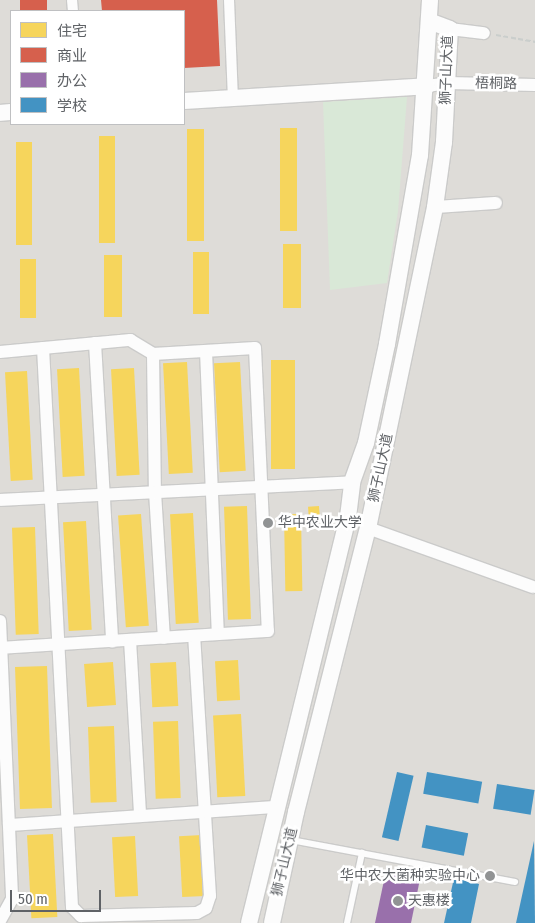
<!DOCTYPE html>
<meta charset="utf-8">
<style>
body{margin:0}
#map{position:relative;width:535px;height:923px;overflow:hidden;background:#eeede9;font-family:"Fira Sans Condensed","Noto Sans SC",sans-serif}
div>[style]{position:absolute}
.education>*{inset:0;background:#dedcd8}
.green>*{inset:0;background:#d9e8d7}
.homes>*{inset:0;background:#f6d55c;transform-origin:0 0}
.shops>*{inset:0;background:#d6604d;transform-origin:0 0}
.offices>*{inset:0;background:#9970ab}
.schools>*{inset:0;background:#4393c3;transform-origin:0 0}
.path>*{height:2px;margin-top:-1px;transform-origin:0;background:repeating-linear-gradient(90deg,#cacecc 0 5px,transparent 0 7.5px)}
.roads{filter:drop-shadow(1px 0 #cbcbca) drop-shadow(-1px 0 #cbcbca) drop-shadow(0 1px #cbcbca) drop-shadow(0 -1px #cbcbca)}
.service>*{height:6px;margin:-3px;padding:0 3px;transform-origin:3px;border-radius:3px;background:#fcfcfc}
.pedestrian>*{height:10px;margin:-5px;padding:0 5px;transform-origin:5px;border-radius:5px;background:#fcfcfc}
.minor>*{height:12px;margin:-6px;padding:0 6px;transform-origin:6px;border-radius:6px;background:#fcfcfc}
.tertiary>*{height:16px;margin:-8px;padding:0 8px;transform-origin:8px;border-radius:8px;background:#fcfcfc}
.dots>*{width:14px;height:14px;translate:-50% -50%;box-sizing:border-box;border:2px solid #fff;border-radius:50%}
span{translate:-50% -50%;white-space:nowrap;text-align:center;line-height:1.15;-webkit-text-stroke:5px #fff;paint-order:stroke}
.street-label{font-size:14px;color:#5f6266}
.poi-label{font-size:14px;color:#5f6266}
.left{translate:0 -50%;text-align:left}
.right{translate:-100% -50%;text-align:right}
.legend{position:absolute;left:10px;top:10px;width:175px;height:115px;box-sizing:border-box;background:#fff;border:1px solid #bfc0c2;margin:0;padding:6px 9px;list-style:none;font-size:15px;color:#5f6266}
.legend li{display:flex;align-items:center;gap:10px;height:25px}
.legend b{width:25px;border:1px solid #bfc0c2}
.scale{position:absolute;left:10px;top:890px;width:91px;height:22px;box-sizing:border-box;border:2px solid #5f6266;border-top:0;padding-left:6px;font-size:15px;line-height:18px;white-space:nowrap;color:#5f6266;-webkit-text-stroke:4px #fff;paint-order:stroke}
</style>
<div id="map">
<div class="education">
<div style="clip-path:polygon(evenodd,0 0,535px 0,535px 923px,0 923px,0 0,11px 11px,184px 11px,184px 124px,11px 124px,11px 11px)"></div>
</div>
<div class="green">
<div style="clip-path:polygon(407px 97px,398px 211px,387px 283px,330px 290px,323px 102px)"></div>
</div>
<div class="homes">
<div style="left:280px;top:128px;width:17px;height:103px"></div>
<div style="left:187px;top:129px;width:17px;height:112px"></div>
<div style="left:99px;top:136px;width:16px;height:107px"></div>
<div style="left:32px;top:142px;width:103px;height:16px;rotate:90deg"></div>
<div style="left:283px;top:244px;width:18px;height:64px"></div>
<div style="left:193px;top:252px;width:16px;height:62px"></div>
<div style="left:104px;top:255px;width:18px;height:62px"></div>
<div style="left:20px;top:259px;width:16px;height:59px"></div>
<div style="left:271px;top:360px;width:24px;height:109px"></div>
<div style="left:187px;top:362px;width:111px;height:24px;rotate:87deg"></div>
<div style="left:240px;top:362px;width:109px;height:26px;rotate:87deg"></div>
<div style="left:79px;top:368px;width:108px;height:22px;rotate:87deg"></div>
<div style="left:134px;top:368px;width:107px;height:23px;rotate:87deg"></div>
<div style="left:27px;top:371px;width:109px;height:22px;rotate:87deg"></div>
<div style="left:247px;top:506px;width:113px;height:23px;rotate:88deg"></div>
<div style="left:319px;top:506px;width:13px;height:11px;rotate:86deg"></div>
<div style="left:193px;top:513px;width:110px;height:23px;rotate:87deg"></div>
<div style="left:141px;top:514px;width:112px;height:23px;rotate:86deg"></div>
<div style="left:301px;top:514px;width:77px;height:17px;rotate:89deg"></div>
<div style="left:86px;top:521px;width:109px;height:23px;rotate:87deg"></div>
<div style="left:35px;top:527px;width:107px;height:23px;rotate:88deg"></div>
<div style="left:238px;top:660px;width:40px;height:23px;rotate:87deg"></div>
<div style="left:113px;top:662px;width:43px;height:29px;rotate:86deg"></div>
<div style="left:176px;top:662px;width:44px;height:26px;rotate:87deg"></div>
<div style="left:47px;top:666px;width:142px;height:32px;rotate:88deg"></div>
<div style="left:241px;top:714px;width:82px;height:28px;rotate:87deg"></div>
<div style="left:178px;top:721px;width:77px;height:25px;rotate:88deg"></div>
<div style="left:114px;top:726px;width:76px;height:26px;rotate:88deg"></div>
<div style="left:53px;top:834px;width:83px;height:26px;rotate:87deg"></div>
<div style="left:202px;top:835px;width:61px;height:23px;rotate:87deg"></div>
<div style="left:135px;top:836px;width:60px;height:23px;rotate:87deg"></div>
</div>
<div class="shops">
<div style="left:20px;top:0;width:27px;height:11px"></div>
<div style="clip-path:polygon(101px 0,217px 0,220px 66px,184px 68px,184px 11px,102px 11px)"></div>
</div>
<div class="offices">
<div style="clip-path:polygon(386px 871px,420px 879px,411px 923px,375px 923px)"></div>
</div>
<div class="schools">
<div style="left:397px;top:772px;width:17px;height:67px;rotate:13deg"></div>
<div style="left:427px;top:772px;width:56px;height:22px;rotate:10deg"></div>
<div style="left:497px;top:784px;width:38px;height:25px;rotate:9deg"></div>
<div style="left:426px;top:825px;width:43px;height:23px;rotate:11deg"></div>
<div style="clip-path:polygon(534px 841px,535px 923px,516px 923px)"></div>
<div style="clip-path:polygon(454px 878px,479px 884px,471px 923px,444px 923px)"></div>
</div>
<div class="path">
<div style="left:496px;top:35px;width:40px;rotate:10deg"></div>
</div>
<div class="roads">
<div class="service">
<div style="left:291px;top:840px;width:228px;rotate:10.6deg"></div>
<div style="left:347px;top:923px;width:72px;rotate:-77.9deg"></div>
</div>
<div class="pedestrian">
<div style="left:72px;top:0;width:11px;rotate:85deg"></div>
<div style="left:229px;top:0;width:98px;rotate:87.7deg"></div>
</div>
<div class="minor">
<div style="left:450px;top:29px;width:34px;rotate:7deg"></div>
<div style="left:427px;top:86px;width:21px;rotate:-8deg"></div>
<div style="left:448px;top:83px;width:87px;rotate:1.3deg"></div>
<div style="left:435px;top:207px;width:61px;rotate:-3.8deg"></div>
<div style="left:95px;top:343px;width:299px;rotate:86.7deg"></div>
<div style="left:43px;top:348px;width:560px;rotate:87.03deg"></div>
<div style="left:72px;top:907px;width:13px;rotate:45deg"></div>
<div style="left:81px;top:916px;width:116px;rotate:-1.5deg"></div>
<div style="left:197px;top:913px;width:10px;rotate:-29deg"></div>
<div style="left:206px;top:908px;width:13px;rotate:-72deg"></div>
<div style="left:210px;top:896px;width:260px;rotate:-93.5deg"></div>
<div style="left:206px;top:351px;width:283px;rotate:87.6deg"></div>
<div style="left:0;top:352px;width:131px;rotate:-5.3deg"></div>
<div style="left:130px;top:340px;width:27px;rotate:31deg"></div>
<div style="left:153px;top:354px;width:102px;rotate:-3.4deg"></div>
<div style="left:255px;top:348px;width:283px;rotate:87.4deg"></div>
<div style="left:268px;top:631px;width:269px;rotate:176.4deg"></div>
<div style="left:153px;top:354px;width:138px;rotate:89.2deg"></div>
<div style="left:155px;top:492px;width:146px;rotate:86.5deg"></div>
<div style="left:0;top:500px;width:352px;rotate:-2.9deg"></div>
<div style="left:368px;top:528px;width:175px;rotate:19.7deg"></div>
<div style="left:0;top:621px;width:278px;rotate:87.5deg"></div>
<div style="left:12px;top:899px;width:25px;rotate:119deg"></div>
<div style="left:130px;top:640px;width:176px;rotate:86.7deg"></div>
<div style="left:9px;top:825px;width:267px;rotate:-3.9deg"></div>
</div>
<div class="tertiary">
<div style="left:184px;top:101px;width:243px;rotate:-3.5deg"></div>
<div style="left:0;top:113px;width:11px;rotate:-5deg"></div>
<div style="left:249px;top:923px;width:418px;rotate:-76.3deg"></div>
<div style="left:348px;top:517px;width:35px;rotate:-83deg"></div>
<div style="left:352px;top:482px;width:41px;rotate:-70.3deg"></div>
<div style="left:366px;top:443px;width:101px;rotate:-78deg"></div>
<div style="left:387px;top:344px;width:192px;rotate:-80.1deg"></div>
<div style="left:420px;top:155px;width:155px;rotate:-86.3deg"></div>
<div style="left:272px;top:923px;width:114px;rotate:-77.8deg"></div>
<div style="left:296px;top:812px;width:293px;rotate:-75.8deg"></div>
<div style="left:368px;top:528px;width:328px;rotate:-78.2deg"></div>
<div style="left:435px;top:207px;width:66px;rotate:-82.1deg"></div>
<div style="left:444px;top:142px;width:113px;rotate:-87deg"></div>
<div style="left:450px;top:29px;width:22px;rotate:-159deg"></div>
</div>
</div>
<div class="dots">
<div style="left:268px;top:523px;background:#919394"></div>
<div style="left:490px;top:876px;background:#919394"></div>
<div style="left:398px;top:901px;background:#919394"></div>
</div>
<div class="street-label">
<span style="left:447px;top:70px;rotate:-88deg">狮子山大道</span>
<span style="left:496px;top:84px;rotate:1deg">梧桐路</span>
<span style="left:381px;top:468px;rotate:-78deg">狮子山大道</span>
<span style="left:285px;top:862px;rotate:-77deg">狮子山大道</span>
</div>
<div class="poi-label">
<span class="left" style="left:278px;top:523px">华中农业大学</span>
<span class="right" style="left:480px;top:876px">华中农大菌种实验中心</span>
<span class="left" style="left:408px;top:901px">天惠楼</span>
</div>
<ul class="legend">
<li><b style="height:14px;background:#f6d55c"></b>住宅</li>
<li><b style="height:14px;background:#d6604d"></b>商业</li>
<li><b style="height:14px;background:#9970ab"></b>办公</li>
<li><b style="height:14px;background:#4393c3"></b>学校</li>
</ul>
<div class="scale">50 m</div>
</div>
